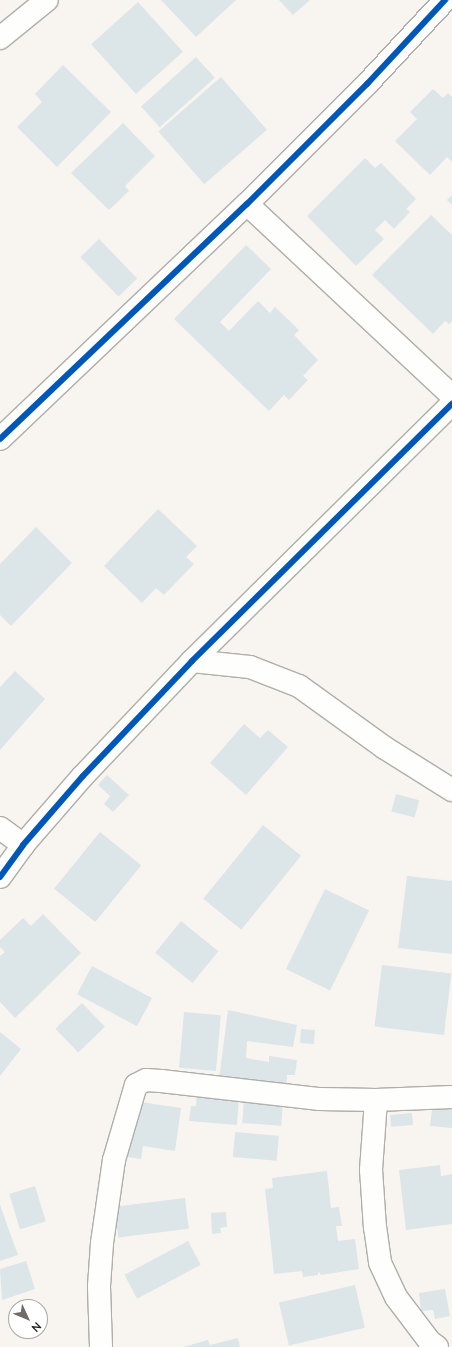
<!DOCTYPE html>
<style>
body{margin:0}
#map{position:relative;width:452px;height:1347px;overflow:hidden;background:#f8f5f0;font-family:"Nunito Sans",sans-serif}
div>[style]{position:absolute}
.building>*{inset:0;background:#dce5e8;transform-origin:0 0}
.roads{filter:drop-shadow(1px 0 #b0aeaa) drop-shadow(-1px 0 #b0aeaa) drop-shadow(0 1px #b0aeaa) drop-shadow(0 -1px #b0aeaa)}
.minor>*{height:22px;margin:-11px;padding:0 11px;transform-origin:11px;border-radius:11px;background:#fefefd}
.cycleway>*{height:6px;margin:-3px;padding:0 3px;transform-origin:3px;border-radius:3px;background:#0057b8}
span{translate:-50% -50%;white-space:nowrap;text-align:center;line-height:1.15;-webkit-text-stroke:4px #fff;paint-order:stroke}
.north{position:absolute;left:8px;top:1299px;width:40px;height:40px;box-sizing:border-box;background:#fff;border:1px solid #a8a7a5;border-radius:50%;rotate:134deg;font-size:11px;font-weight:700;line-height:16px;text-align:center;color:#25231f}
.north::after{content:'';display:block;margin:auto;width:14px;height:18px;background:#6f6c68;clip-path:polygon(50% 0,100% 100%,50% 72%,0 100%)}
</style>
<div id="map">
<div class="building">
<div style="clip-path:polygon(161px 0,236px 0,196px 37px)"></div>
<div style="clip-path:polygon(279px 0,310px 0,293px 15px)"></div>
<div style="left:138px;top:2px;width:67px;height:63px;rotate:48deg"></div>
<div style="left:196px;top:57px;width:28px;height:74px;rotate:48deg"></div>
<div style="clip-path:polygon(63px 65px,111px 112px,57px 167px,17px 127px,42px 102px,35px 94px)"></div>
<div style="left:221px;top:77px;width:70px;height:83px;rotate:49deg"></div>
<div style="clip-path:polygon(433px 89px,443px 98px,448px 93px,452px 97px,452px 162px,447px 157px,430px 175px,395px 141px,417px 119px,410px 112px)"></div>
<div style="clip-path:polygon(123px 123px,155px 156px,125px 186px,129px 191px,109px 210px,71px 173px)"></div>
<div style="clip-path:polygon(365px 158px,375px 168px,381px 163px,416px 199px,406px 209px,410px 212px,394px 229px,385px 220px,375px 230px,384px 239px,356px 266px,307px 216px)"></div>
<div style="clip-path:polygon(452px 195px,452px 205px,447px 200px)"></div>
<div style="clip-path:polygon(431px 215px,452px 235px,452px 321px,449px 324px,445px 321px,433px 334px,372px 275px)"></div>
<div style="left:99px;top:239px;width:55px;height:26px;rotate:46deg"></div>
<div style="clip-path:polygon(246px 245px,271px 269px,220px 322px,229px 331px,258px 301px,270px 313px,275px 307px,299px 330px,294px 335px,318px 360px,303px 376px,308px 380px,289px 400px,284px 395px,269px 411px,174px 319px)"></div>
<div style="clip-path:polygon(158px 509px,197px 546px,186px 557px,194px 564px,164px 595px,156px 588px,142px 603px,104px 566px)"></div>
<div style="clip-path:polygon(36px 527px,72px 563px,11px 626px,0 615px,0 564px)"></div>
<div style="clip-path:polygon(15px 671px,45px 699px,0 750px,0 687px)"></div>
<div style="clip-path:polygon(244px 724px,260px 738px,268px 730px,288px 747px,246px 795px,210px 763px)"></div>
<div style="clip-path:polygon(107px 775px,129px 795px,113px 812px,104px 804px,110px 796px,98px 785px)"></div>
<div style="left:396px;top:794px;width:24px;height:18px;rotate:15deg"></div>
<div style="left:263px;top:825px;width:49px;height:95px;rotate:39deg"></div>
<div style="left:100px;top:832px;width:53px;height:73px;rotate:39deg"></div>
<div style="clip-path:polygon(407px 876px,452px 881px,452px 954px,398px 948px)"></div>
<div style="left:325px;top:889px;width:49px;height:89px;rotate:26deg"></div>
<div style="clip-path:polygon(43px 914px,81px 953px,15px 1018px,0 1002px,0 956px,5px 952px,0 947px,0 940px,23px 918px,31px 926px)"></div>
<div style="left:181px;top:921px;width:48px;height:41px;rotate:39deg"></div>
<div style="left:382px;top:965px;width:70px;height:62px;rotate:7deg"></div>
<div style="left:92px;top:966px;width:68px;height:32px;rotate:28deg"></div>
<div style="left:82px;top:1003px;width:33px;height:37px;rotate:46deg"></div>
<div style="clip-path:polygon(228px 1010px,297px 1025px,293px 1047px,247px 1041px,246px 1058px,269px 1062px,269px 1056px,297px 1060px,295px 1075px,287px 1075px,286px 1087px,219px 1079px)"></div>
<div style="left:184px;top:1012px;width:37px;height:56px;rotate:5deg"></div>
<div style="left:301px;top:1029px;width:14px;height:14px;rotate:4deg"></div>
<div style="clip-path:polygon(0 1032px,21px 1049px,0 1076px)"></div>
<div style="clip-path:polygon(197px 1094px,239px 1098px,237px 1125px,189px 1121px,191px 1106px,196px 1106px)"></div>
<div style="left:244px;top:1099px;width:39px;height:24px;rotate:4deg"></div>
<div style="clip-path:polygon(134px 1101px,181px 1108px,175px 1151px,143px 1146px,141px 1159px,120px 1156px)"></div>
<div style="clip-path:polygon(433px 1102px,452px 1105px,452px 1128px,430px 1126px)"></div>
<div style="left:412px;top:1113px;width:12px;height:22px;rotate:85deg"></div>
<div style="left:235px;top:1132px;width:44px;height:25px;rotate:5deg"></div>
<div style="clip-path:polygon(440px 1165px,441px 1176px,452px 1174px,452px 1224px,406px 1230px,399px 1170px)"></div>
<div style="clip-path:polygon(327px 1171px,331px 1208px,339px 1207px,342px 1226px,336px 1226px,338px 1241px,355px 1239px,359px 1269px,321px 1275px,318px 1271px,318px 1275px,303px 1277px,302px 1271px,274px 1274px,265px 1189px,273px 1188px,272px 1178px)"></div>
<div style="left:35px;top:1186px;width:37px;height:27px;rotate:73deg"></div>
<div style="left:185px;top:1198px;width:31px;height:71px;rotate:83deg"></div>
<div style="clip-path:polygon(0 1205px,18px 1255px,0 1261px)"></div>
<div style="clip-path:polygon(226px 1212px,227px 1227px,220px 1228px,221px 1233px,212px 1234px,211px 1213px)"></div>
<div style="left:188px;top:1241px;width:27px;height:72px;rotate:62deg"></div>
<div style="clip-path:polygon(26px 1261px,35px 1289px,2px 1300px,0 1269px)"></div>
<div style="left:355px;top:1285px;width:44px;height:78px;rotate:77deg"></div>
<div style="clip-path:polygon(445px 1289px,450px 1316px,435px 1319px,433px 1310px,421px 1311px,419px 1293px)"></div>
<div style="clip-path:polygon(238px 1338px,240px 1347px,183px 1347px,208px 1340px,210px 1345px)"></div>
</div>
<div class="roads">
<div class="minor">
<div style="left:0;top:38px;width:60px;rotate:-39deg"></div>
<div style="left:247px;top:204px;width:281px;rotate:43.1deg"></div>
<div style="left:0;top:439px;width:341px;rotate:-43.6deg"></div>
<div style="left:247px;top:204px;width:170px;rotate:-45deg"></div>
<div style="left:367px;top:84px;width:115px;rotate:-47.1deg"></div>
<div style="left:192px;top:661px;width:58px;rotate:5.9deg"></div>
<div style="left:250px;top:667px;width:53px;rotate:21.2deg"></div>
<div style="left:299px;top:686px;width:106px;rotate:35.8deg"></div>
<div style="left:385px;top:748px;width:79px;rotate:32.1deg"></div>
<div style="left:0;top:828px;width:29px;rotate:36deg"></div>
<div style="left:0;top:877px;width:39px;rotate:-54deg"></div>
<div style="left:23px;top:845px;width:91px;rotate:-49deg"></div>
<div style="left:83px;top:776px;width:158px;rotate:-46.5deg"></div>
<div style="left:192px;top:661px;width:366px;rotate:-44.7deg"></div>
<div style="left:101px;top:1347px;width:61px;rotate:-91.9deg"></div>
<div style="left:99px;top:1286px;width:43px;rotate:-86deg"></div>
<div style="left:102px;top:1243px;width:84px;rotate:-81.8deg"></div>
<div style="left:114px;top:1160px;width:78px;rotate:-73.7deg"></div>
<div style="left:136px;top:1085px;width:11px;rotate:-27deg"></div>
<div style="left:146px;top:1080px;width:15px;rotate:4deg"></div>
<div style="left:161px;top:1081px;width:160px;rotate:6.5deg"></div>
<div style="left:320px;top:1099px;width:56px;rotate:1deg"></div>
<div style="left:437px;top:1347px;width:9px;rotate:-144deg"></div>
<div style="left:430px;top:1342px;width:56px;rotate:-127.1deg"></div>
<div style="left:396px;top:1297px;width:38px;rotate:-115deg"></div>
<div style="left:380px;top:1262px;width:34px;rotate:-98deg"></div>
<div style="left:375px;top:1228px;width:58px;rotate:-93.9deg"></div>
<div style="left:371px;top:1170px;width:70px;rotate:-85.9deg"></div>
<div style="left:376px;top:1100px;width:76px;rotate:-2.3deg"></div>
</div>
</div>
<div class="cycleway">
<div style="left:0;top:439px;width:341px;rotate:-43.6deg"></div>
<div style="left:247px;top:204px;width:170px;rotate:-45deg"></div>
<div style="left:367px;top:84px;width:115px;rotate:-47.1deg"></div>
<div style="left:0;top:877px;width:39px;rotate:-54deg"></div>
<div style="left:23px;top:845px;width:91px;rotate:-49deg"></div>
<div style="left:83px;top:776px;width:158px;rotate:-46.5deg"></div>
<div style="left:192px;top:661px;width:366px;rotate:-44.7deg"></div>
</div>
<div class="north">N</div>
</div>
